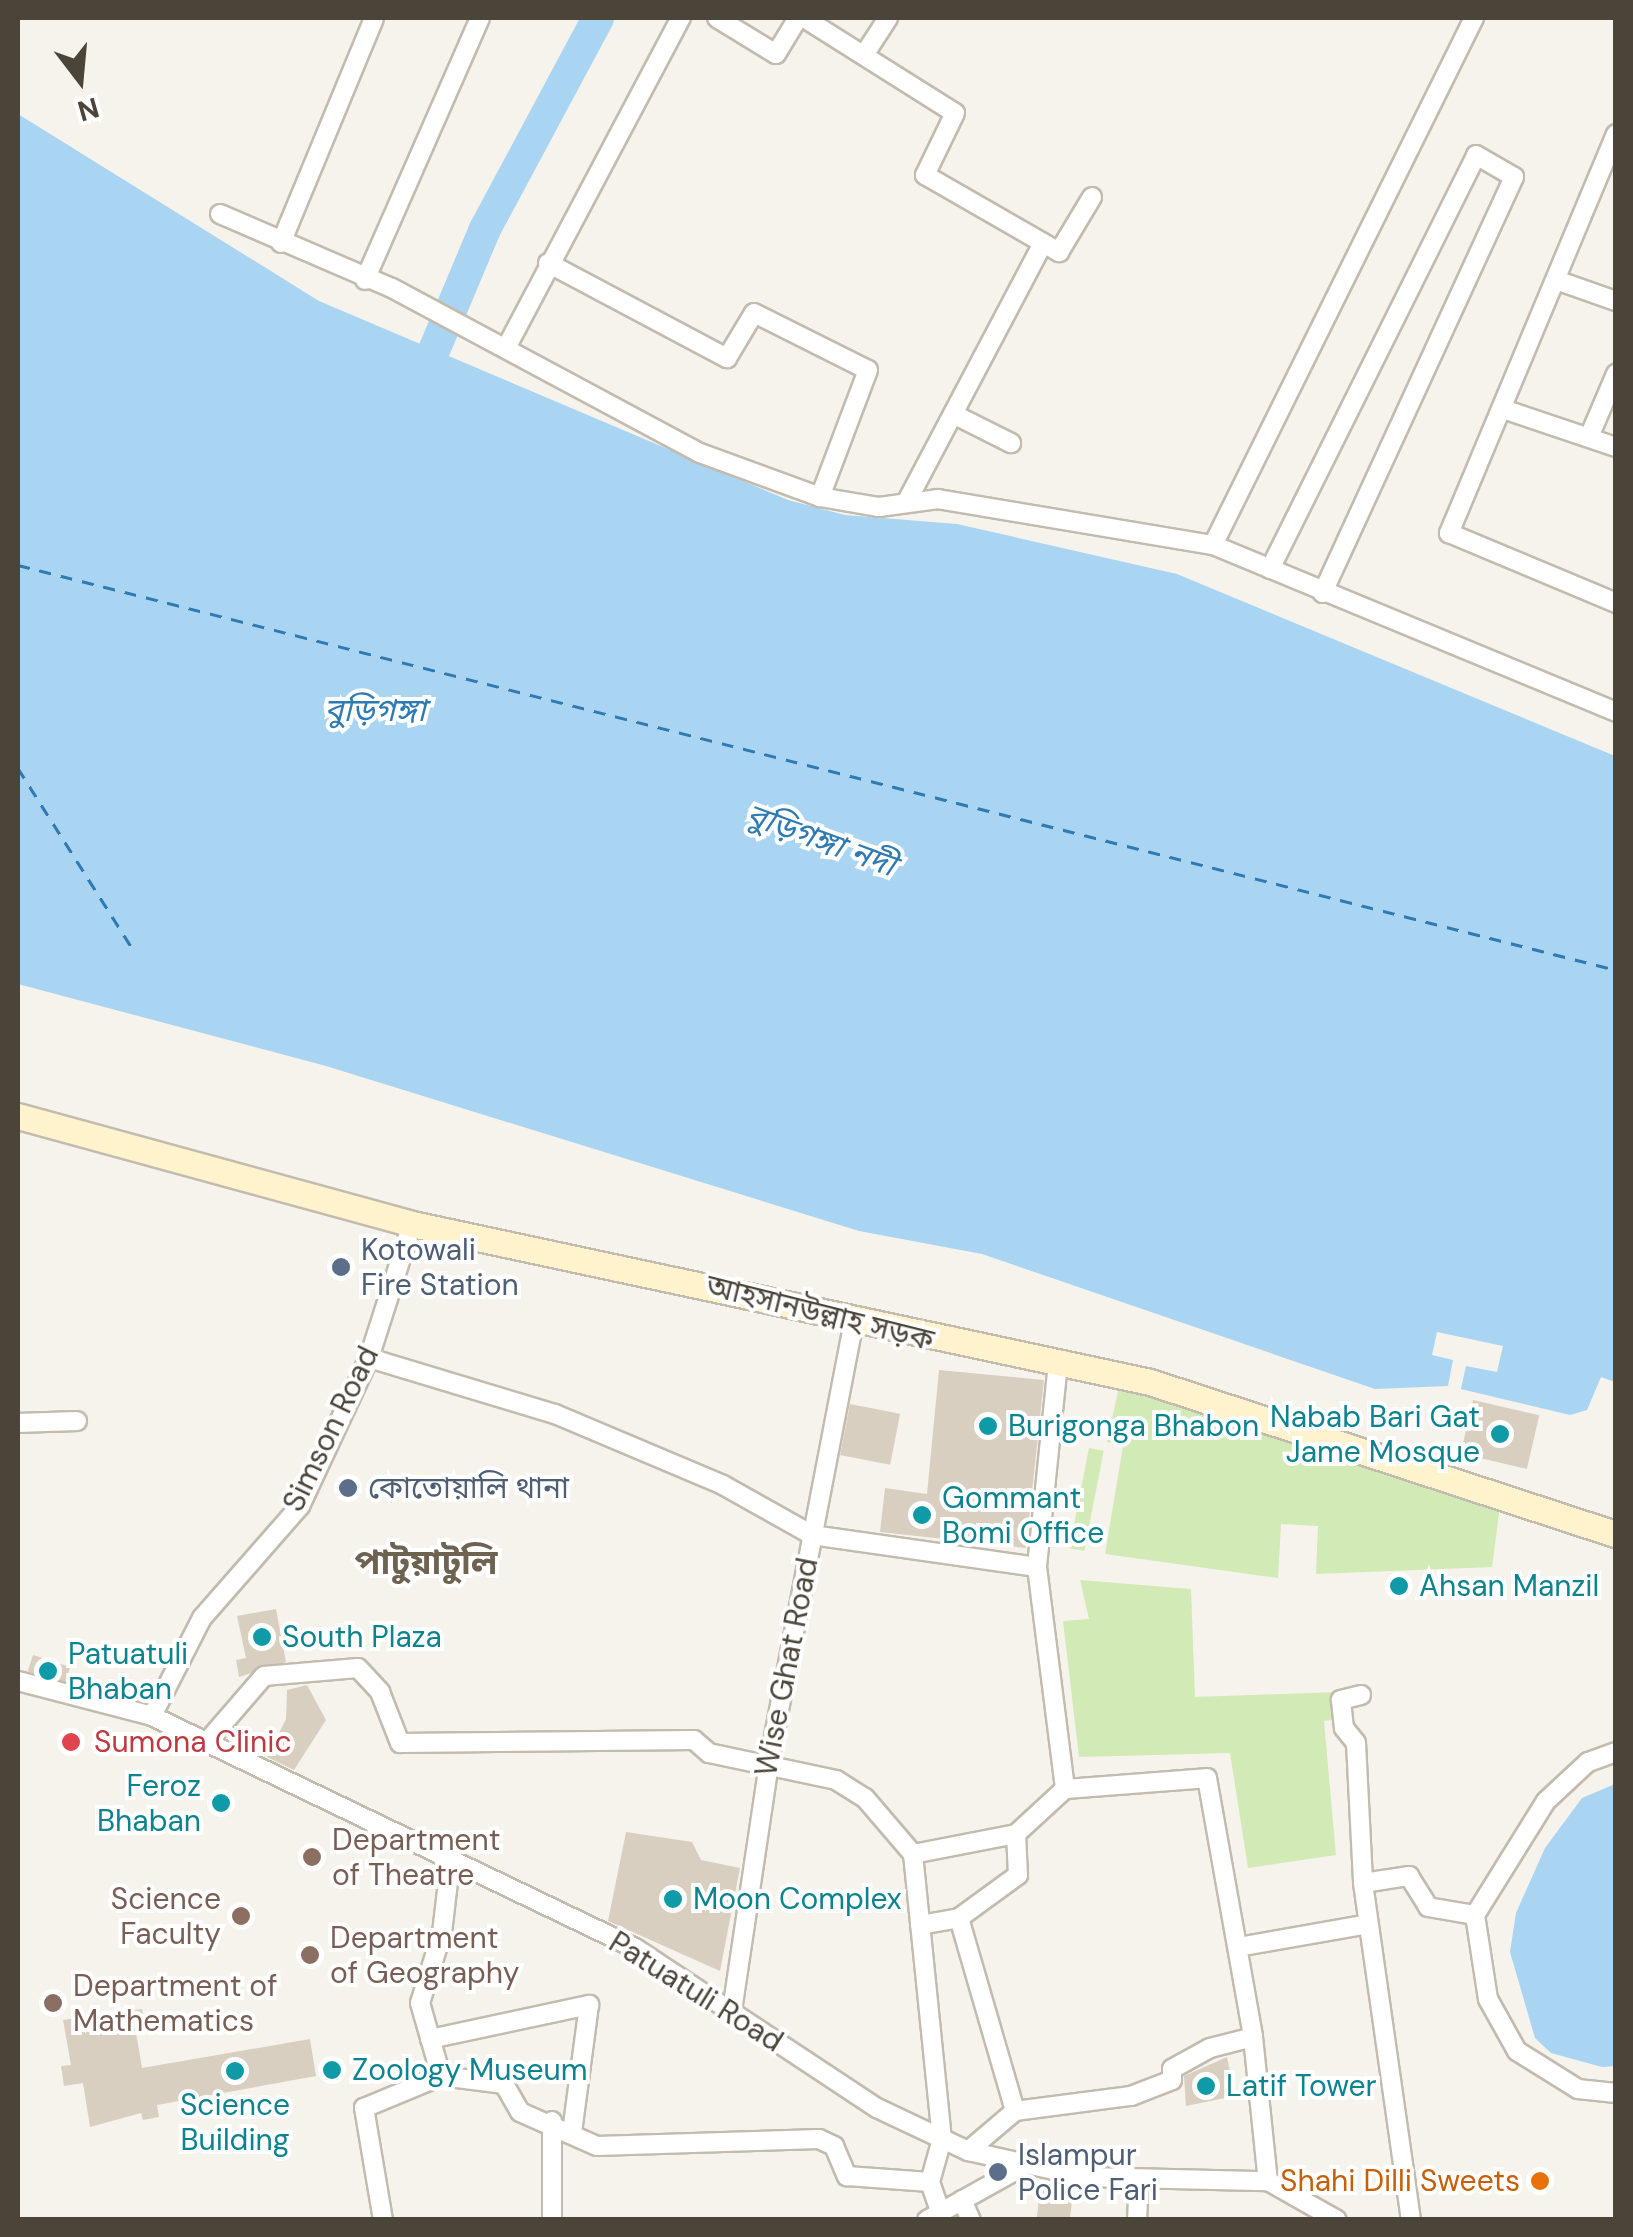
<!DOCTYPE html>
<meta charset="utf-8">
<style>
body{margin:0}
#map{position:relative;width:1633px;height:2237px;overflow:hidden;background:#f6f3ec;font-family:"DM Sans","Noto Sans Bengali",sans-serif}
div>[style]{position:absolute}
.green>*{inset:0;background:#d2eab5;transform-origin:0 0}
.water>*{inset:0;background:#a9d4f2}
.pier>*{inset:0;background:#f6f3ec}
.river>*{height:32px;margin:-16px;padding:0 16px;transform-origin:16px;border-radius:16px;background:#a9d4f2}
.ferry>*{height:2.5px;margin-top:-1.25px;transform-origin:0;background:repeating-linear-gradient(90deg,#2e7ab2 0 12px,transparent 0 22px)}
.building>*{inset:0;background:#d8cfc1;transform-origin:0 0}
.roads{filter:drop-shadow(2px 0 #c2bbae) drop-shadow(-2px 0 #c2bbae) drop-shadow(0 2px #c2bbae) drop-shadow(0 -2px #c2bbae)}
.street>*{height:18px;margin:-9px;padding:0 9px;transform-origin:9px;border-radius:9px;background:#fff}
.secondary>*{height:25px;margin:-12.5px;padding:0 12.5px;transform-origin:12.5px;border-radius:12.5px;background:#fff3cd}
.dots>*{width:28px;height:28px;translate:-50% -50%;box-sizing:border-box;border:5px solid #fff;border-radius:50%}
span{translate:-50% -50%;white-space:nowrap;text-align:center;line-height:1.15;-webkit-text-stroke:8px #fff;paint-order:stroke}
.service-label{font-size:30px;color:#4e5e75}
.left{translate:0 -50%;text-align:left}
.street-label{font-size:30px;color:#4b4439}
.culture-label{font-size:30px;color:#0d838f}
.right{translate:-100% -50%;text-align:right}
.health-label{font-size:30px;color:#be3a42}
.education-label{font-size:30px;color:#785e54}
.food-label{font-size:30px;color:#c56008}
.water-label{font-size:32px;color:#2e7ab2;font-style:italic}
.quarter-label{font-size:35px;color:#6e6250;font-weight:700}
.frame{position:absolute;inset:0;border:20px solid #4b4439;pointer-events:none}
.north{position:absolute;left:30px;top:30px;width:100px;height:100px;-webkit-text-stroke:8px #fff;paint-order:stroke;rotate:164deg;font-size:28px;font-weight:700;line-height:40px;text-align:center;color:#4b4439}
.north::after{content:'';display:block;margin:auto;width:35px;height:45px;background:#4b4439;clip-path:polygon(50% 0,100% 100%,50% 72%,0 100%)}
</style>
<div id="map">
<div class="green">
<div style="clip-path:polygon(1119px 1387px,1501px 1499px,1492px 1567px,1316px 1574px,1318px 1526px,1281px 1524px,1278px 1578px,1105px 1554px,1123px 1446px,1107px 1442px)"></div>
<div style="left:1089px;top:1448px;width:15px;height:102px;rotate:11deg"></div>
<div style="clip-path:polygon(1080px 1580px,1191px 1589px,1195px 1697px,1339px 1692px,1341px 1719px,1324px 1721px,1336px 1855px,1248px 1868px,1230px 1753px,1079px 1757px,1063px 1621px,1089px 1619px)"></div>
</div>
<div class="water">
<div style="clip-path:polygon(18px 114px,319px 301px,788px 500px,845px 515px,957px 524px,1177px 574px,1615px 756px,1615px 1382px,1601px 1377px,1587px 1410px,1570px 1415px,1448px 1386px,1375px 1389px,982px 1254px,859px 1231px,326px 1066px,18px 984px)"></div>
<div style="clip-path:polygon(1615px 1784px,1616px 2066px,1602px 2067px,1551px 2053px,1535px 2038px,1510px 1952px,1516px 1913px,1545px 1848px,1582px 1798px)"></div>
</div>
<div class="pier">
<div style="clip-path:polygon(1437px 1332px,1503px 1346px,1497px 1372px,1466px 1366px,1460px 1393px,1447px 1391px,1453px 1360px,1432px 1355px)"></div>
</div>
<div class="river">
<div style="left:419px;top:386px;width:170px;rotate:-67.2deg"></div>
<div style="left:485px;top:229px;width:239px;rotate:-61.8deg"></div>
</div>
<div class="ferry">
<div style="left:18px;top:565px;width:1649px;rotate:14.22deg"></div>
<div style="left:18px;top:768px;width:217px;rotate:57.6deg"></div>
</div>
<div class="building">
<div style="clip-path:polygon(939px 1370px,1044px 1380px,1026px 1548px,880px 1532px,885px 1488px,927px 1494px)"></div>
<div style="left:1473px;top:1400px;width:68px;height:55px;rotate:13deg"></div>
<div style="left:850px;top:1404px;width:51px;height:52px;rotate:11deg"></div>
<div style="clip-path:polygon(276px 1609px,286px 1662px,239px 1677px,236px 1660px,246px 1658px,237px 1616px)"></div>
<div style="left:33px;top:1655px;width:39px;height:17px;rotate:18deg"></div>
<div style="clip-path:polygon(307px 1685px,326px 1720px,294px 1770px,267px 1757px,286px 1719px,287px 1690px)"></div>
<div style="clip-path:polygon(626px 1832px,692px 1842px,701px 1860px,740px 1868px,720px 1971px,608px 1921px)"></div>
<div style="clip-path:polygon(142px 2009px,145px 2025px,135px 2027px,142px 2068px,310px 2039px,316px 2076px,157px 2105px,159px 2117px,143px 2120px,141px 2113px,90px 2127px,83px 2083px,64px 2086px,61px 2066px,71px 2065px,63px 2020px)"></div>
<div style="clip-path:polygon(1227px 2057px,1235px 2096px,1186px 2106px,1184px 2076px)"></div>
<div style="left:1041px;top:2183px;width:33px;height:37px;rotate:7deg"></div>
</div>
<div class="roads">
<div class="street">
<div style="left:717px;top:18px;width:69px;rotate:31.4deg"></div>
<div style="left:776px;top:54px;width:42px;rotate:-58.6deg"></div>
<div style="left:804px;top:18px;width:178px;rotate:32.2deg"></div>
<div style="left:955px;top:113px;width:69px;rotate:115.8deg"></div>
<div style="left:925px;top:175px;width:155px;rotate:29.9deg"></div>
<div style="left:1059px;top:252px;width:64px;rotate:-59deg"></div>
<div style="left:864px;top:55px;width:44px;rotate:-57deg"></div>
<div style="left:1616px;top:134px;width:433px;rotate:112.7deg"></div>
<div style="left:1449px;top:533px;width:181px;rotate:22.7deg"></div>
<div style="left:220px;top:214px;width:187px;rotate:23.3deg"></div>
<div style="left:392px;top:288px;width:349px;rotate:28.2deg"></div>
<div style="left:700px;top:453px;width:128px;rotate:20.1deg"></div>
<div style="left:820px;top:497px;width:60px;rotate:9.6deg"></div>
<div style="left:879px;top:507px;width:60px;rotate:-7.7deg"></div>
<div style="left:938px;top:499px;width:279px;rotate:9.5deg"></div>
<div style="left:1213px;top:545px;width:436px;rotate:22.5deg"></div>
<div style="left:281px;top:243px;width:243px;rotate:-67.5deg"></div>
<div style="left:548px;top:263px;width:203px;rotate:28deg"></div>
<div style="left:727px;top:358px;width:52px;rotate:-59deg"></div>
<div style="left:754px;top:313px;width:127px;rotate:26.6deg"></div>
<div style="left:868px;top:370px;width:136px;rotate:110.7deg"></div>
<div style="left:365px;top:280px;width:286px;rotate:-66.3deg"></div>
<div style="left:1556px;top:280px;width:64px;rotate:19.3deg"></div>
<div style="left:506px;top:348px;width:374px;rotate:-62.1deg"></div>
<div style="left:1503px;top:409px;width:119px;rotate:18.6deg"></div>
<div style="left:953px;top:414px;width:65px;rotate:26.6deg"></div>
<div style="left:1589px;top:437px;width:69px;rotate:-66.8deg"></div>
<div style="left:906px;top:503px;width:294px;rotate:-62.2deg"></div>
<div style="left:1213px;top:545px;width:588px;rotate:-63.65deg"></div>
<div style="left:1270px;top:569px;width:462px;rotate:-63.5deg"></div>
<div style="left:1476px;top:155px;width:44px;rotate:30.1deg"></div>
<div style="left:1514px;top:177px;width:458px;rotate:114.7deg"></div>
<div style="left:369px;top:1358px;width:194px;rotate:16.8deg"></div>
<div style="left:555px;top:1414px;width:182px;rotate:22.9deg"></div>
<div style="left:723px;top:1485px;width:102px;rotate:29.3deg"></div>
<div style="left:812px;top:1535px;width:227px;rotate:8.1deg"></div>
<div style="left:1058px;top:1363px;width:205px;rotate:95.9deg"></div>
<div style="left:1037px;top:1567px;width:224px;rotate:82.8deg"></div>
<div style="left:1065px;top:1789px;width:142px;rotate:-4.4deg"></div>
<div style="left:1207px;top:1778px;width:263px;rotate:79.9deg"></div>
<div style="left:1253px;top:2037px;width:145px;rotate:84.1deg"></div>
<div style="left:18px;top:1423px;width:59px;rotate:-1.9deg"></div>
<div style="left:18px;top:1681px;width:138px;rotate:14.6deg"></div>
<div style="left:152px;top:1716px;width:536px;rotate:25.66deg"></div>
<div style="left:635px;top:1948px;width:290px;rotate:33.5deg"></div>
<div style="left:877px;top:2108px;width:101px;rotate:25.3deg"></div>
<div style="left:968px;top:2151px;width:120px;rotate:12.5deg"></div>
<div style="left:1085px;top:2177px;width:183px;rotate:1.3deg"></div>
<div style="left:1268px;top:2181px;width:79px;rotate:29.5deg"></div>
<div style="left:1361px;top:1695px;width:21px;rotate:166deg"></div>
<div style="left:1341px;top:1700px;width:28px;rotate:84deg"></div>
<div style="left:1344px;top:1728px;width:19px;rotate:51deg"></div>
<div style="left:1356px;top:1743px;width:140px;rotate:87.1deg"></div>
<div style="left:1363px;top:1883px;width:340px;rotate:81.9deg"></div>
<div style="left:152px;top:1716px;width:110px;rotate:-63deg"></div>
<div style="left:202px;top:1618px;width:149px;rotate:-48.8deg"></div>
<div style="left:300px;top:1506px;width:163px;rotate:-65deg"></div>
<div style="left:369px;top:1358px;width:141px;rotate:-72.2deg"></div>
<div style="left:207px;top:1742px;width:87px;rotate:-49.2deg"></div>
<div style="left:264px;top:1676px;width:94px;rotate:-4.9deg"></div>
<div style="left:358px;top:1668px;width:33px;rotate:47deg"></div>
<div style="left:380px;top:1692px;width:55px;rotate:68.6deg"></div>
<div style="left:400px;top:1743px;width:294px;rotate:-0.6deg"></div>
<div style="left:694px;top:1740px;width:20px;rotate:41deg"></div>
<div style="left:709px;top:1753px;width:130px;rotate:12deg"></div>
<div style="left:836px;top:1780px;width:34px;rotate:32deg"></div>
<div style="left:865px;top:1798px;width:74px;rotate:49.4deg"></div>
<div style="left:913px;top:1854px;width:286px;rotate:84.2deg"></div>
<div style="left:942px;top:2139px;width:45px;rotate:105.6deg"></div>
<div style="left:930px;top:2182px;width:34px;rotate:71deg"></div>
<div style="left:1616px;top:1752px;width:30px;rotate:160deg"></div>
<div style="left:1588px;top:1762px;width:57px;rotate:137.1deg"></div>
<div style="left:1546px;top:1801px;width:134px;rotate:121.9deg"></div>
<div style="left:1475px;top:1915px;width:85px;rotate:81.2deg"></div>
<div style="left:1488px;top:1999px;width:60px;rotate:60.9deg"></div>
<div style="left:1517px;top:2051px;width:72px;rotate:31.9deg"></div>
<div style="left:1578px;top:2089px;width:38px;rotate:6deg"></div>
<div style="left:913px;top:1854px;width:105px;rotate:-11deg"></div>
<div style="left:1016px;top:1834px;width:67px;rotate:-42.6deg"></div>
<div style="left:1363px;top:1883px;width:47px;rotate:-8.7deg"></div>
<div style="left:1409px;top:1876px;width:36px;rotate:58deg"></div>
<div style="left:1428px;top:1907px;width:48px;rotate:9.7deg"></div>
<div style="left:959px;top:1918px;width:201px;rotate:73.8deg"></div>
<div style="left:920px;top:1925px;width:40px;rotate:-10deg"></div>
<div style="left:959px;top:1918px;width:73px;rotate:-36.1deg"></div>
<div style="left:1018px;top:1875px;width:41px;rotate:-92.8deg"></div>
<div style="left:1238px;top:1947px;width:132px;rotate:-10deg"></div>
<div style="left:732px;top:2011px;width:252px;rotate:-81.5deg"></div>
<div style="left:769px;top:1762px;width:446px;rotate:-79.1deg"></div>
<div style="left:430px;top:2039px;width:163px;rotate:-12.1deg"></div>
<div style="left:589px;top:2005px;width:128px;rotate:97.6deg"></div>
<div style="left:441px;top:2076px;width:76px;rotate:-106deg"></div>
<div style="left:420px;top:2003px;width:73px;rotate:-72.6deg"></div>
<div style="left:442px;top:1933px;width:68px;rotate:-83.3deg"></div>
<div style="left:968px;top:2151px;width:62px;rotate:-40.4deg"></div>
<div style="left:1015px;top:2111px;width:117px;rotate:-7.4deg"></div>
<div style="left:1131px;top:2096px;width:44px;rotate:-21.3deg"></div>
<div style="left:1172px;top:2080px;width:11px;rotate:-90deg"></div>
<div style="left:1172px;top:2069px;width:43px;rotate:-28.9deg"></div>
<div style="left:1210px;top:2048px;width:44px;rotate:-14.3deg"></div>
<div style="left:962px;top:2200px;width:22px;rotate:66deg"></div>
<div style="left:383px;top:2220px;width:114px;rotate:-99.6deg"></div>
<div style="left:364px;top:2108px;width:83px;rotate:-22.6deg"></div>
<div style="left:441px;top:2076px;width:64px;rotate:7.2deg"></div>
<div style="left:504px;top:2084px;width:32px;rotate:60deg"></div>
<div style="left:520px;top:2112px;width:84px;rotate:23.8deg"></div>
<div style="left:597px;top:2146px;width:222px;rotate:-1.8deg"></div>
<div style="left:819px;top:2139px;width:17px;rotate:25deg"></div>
<div style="left:834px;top:2146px;width:33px;rotate:67deg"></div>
<div style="left:847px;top:2176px;width:83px;rotate:4.1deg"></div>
<div style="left:552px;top:2220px;width:99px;rotate:-90deg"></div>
<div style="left:927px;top:2220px;width:109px;rotate:-29.2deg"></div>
<div style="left:1137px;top:2220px;width:41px;rotate:-87.2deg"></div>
</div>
<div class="secondary">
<div style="left:18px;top:1116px;width:409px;rotate:15.3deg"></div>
<div style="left:412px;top:1224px;width:755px;rotate:12.08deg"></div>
<div style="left:1150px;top:1382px;width:490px;rotate:18.1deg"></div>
</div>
</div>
<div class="dots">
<div style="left:341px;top:1267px;background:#5c6f8a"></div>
<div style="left:988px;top:1426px;background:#0f9aa8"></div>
<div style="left:1500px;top:1434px;background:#0f9aa8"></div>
<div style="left:348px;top:1488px;background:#5c6f8a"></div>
<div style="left:922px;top:1515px;background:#0f9aa8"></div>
<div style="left:1399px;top:1586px;background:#0f9aa8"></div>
<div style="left:262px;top:1637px;background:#0f9aa8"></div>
<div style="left:48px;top:1671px;background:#0f9aa8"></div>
<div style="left:71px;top:1742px;background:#e0444e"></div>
<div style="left:221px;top:1803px;background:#0f9aa8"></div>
<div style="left:312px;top:1857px;background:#8d6e63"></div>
<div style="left:673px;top:1899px;background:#0f9aa8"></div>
<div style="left:241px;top:1916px;background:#8d6e63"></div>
<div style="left:310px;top:1955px;background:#8d6e63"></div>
<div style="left:53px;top:2003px;background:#8d6e63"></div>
<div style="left:332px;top:2070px;background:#0f9aa8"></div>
<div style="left:235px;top:2071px;background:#0f9aa8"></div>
<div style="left:1206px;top:2086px;background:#0f9aa8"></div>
<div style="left:998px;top:2172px;background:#5c6f8a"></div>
<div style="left:1540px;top:2181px;background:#e8710a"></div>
</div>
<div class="service-label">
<span class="left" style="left:361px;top:1267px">Kotowali<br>Fire Station</span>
<span class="left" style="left:368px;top:1488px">কোতোয়ালি থানা</span>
<span class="left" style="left:1018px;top:2172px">Islampur<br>Police Fari</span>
</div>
<div class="street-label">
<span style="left:820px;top:1313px;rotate:14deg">আহসানউল্লাহ সড়ক</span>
<span style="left:331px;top:1429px;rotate:-64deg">Simson Road</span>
<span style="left:787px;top:1667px;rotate:-79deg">Wise Ghat Road</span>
<span style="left:696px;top:1992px;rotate:32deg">Patuatuli Road</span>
</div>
<div class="culture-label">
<span class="right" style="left:1480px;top:1434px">Nabab Bari Gat<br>Jame Mosque</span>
<span class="left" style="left:1008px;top:1426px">Burigonga Bhabon</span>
<span class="left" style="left:942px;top:1515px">Gommant<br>Bomi Office</span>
<span class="left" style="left:1419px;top:1586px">Ahsan Manzil</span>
<span class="left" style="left:282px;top:1637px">South Plaza</span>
<span class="left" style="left:68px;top:1671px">Patuatuli<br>Bhaban</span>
<span class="right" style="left:201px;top:1803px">Feroz<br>Bhaban</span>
<span class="left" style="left:693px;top:1899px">Moon Complex</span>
<span class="left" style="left:352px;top:2070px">Zoology Museum</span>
<span class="left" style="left:1226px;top:2086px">Latif Tower</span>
<span style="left:235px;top:2122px">Science<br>Building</span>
</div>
<div class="health-label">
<span class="left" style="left:94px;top:1742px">Sumona Clinic</span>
</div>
<div class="education-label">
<span class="left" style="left:332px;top:1857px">Department<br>of Theatre</span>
<span class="right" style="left:221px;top:1916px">Science<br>Faculty</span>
<span class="left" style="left:330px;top:1955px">Department<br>of Geography</span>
<span class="left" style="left:73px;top:2003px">Department of<br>Mathematics</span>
</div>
<div class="food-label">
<span class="right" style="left:1520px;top:2181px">Shahi Dilli Sweets</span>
</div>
<div class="water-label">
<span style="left:375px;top:710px">বুড়িগঙ্গা</span>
<span style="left:821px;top:840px;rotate:20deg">বুড়িগঙ্গা নদী</span>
</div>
<div class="quarter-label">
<span style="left:426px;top:1562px">পাটুয়াটুলি</span>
</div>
<div class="frame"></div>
<div class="north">N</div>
</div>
